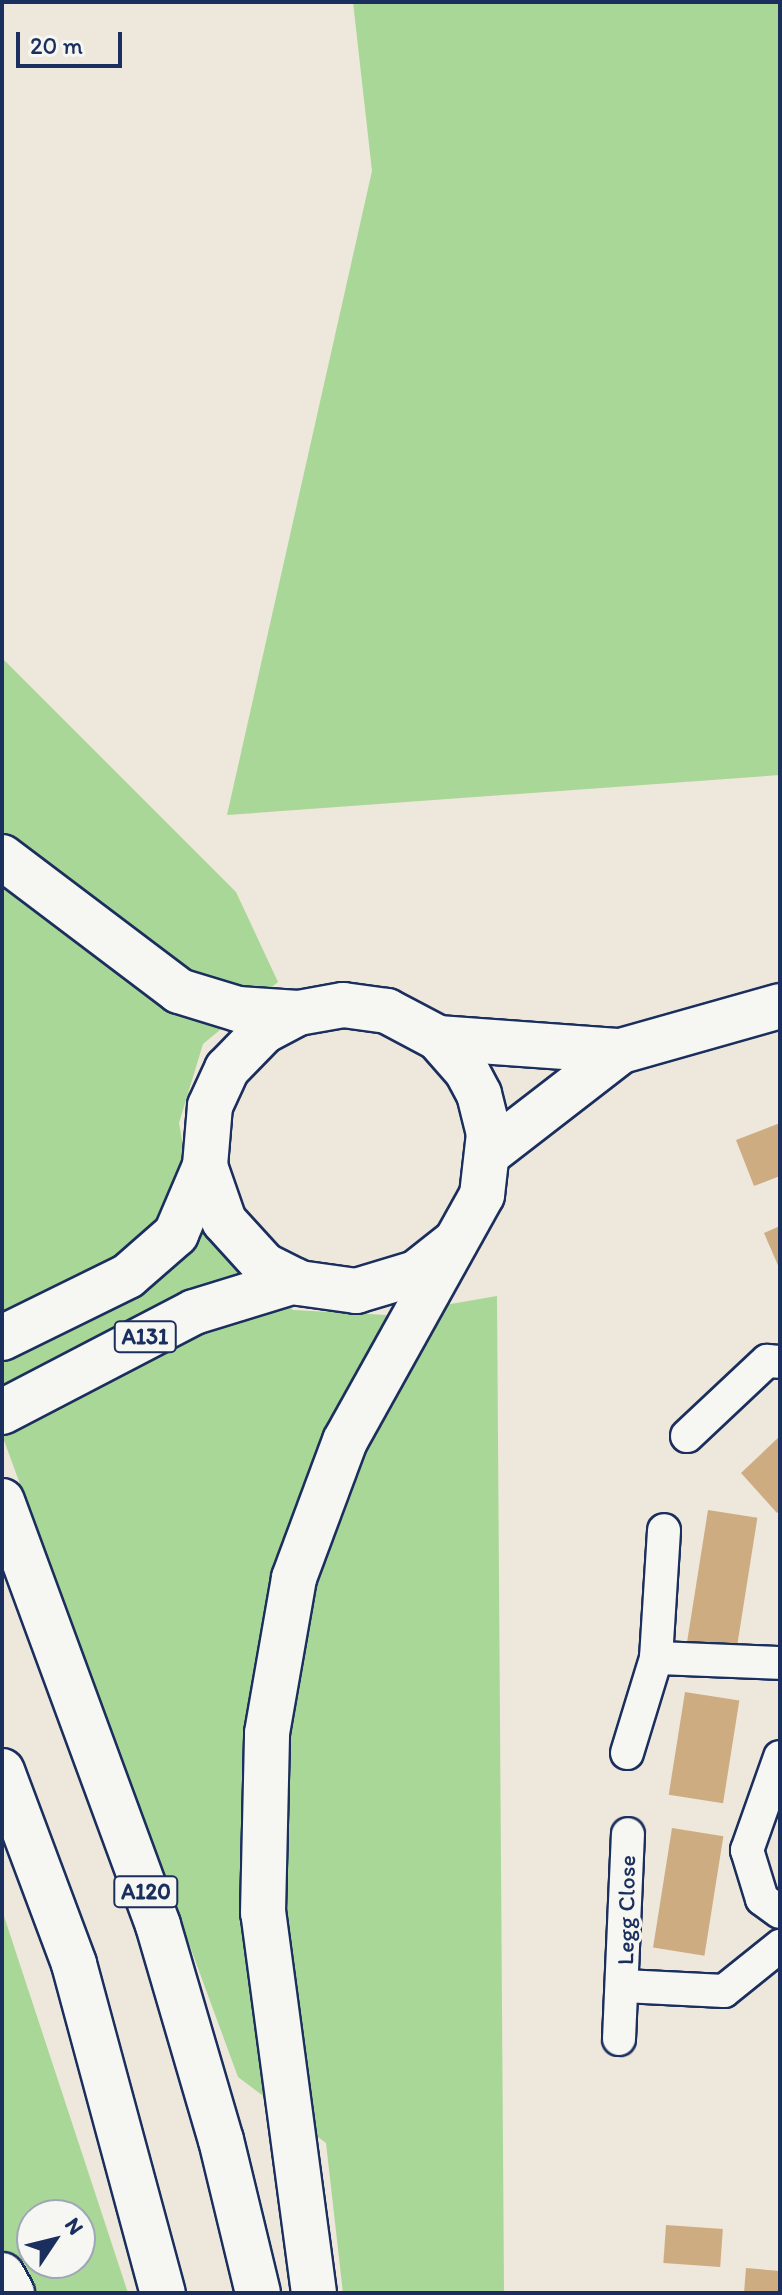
<!DOCTYPE html>
<style>
body{margin:0}
#map{position:relative;width:782px;height:2295px;overflow:hidden;background:#eee7db;font-family:Itim,sans-serif}
div>[style]{position:absolute}
.green>*{inset:0;background:#a9d797}
.building>*{inset:0;background:#ceac81;transform-origin:0 0}
.roads{filter:drop-shadow(2px 0 #1b2f5e) drop-shadow(-2px 0 #1b2f5e) drop-shadow(0 2px #1b2f5e) drop-shadow(0 -2px #1b2f5e)}
.minor>*{height:32px;margin:-16px;padding:0 16px;transform-origin:16px;border-radius:16px;background:#f6f6f2}
.secondary>*{height:44px;margin:-22px;padding:0 22px;transform-origin:22px;border-radius:22px;background:#f6f6f2}
.trunk>*{height:44px;margin:-22px;padding:0 22px;transform-origin:22px;border-radius:22px;background:#f6f6f2}
span{translate:-50% -50%;white-space:nowrap;text-align:center;line-height:1.15;-webkit-text-stroke:6px #f6f6f2;paint-order:stroke}
.shield-label span{padding:2px 6px;background:#f6f6f2;border:2px solid;border-radius:6px;-webkit-text-stroke-width:0}
.shield-label{font-size:22px;color:#1b2f5e;font-weight:700}
.street-label{font-size:24px;color:#1b2f5e}
.frame{position:absolute;inset:0;border:4px solid #1b2f5e;pointer-events:none}
.north{position:absolute;left:16px;top:2199px;width:80px;height:80px;box-sizing:border-box;background:#f6f6f2;border:2px solid #9ea6b7;border-radius:50%;rotate:55deg;font-size:22px;font-weight:700;line-height:32px;text-align:center;color:#1b2f5e}
.north::after{content:'';display:block;margin:auto;width:28px;height:36px;background:#1b2f5e;clip-path:polygon(50% 0,100% 100%,50% 72%,0 100%)}
.scale{position:absolute;left:16px;top:32px;width:106px;height:36px;box-sizing:border-box;border:4px solid #1b2f5e;border-top:0;padding-left:10px;font-size:24px;line-height:28px;white-space:nowrap;color:#1b2f5e;-webkit-text-stroke:6px #f6f6f2;paint-order:stroke}
</style>
<div id="map">
<div class="green">
<div style="clip-path:polygon(353px 2px,780px 2px,780px 775px,227px 815px,372px 171px)"></div>
<div style="clip-path:polygon(2px 658px,236px 892px,278px 982px,203px 1044px,179px 1123px,198px 1228px,293px 1310px,387px 1315px,497px 1296px,504px 2293px,343px 2293px,326px 2143px,238px 2077px,2px 1435px)"></div>
<div style="clip-path:polygon(evenodd,2px 1910px,128px 2293px,27px 2293px,2px 2249px,2px 1910px,32px 2215px,80px 2215px,80px 2263px,32px 2263px,32px 2215px)"></div>
</div>
<div class="building">
<div style="clip-path:polygon(780px 1123px,780px 1176px,754px 1186px,736px 1140px)"></div>
<div style="clip-path:polygon(780px 1226px,780px 1270px,764px 1233px)"></div>
<div style="clip-path:polygon(780px 1436px,780px 1510px,777px 1513px,741px 1473px)"></div>
<div style="left:708px;top:1510px;width:50px;height:133px;rotate:9deg"></div>
<div style="left:685px;top:1692px;width:55px;height:104px;rotate:9deg"></div>
<div style="left:672px;top:1828px;width:52px;height:121px;rotate:9deg"></div>
<div style="left:666px;top:2225px;width:57px;height:38px;rotate:4deg"></div>
<div style="clip-path:polygon(746px 2268px,780px 2271px,780px 2293px,744px 2293px)"></div>
</div>
<div class="roads">
<div class="minor">
<div style="left:687px;top:1436px;width:110px;rotate:-43.2deg"></div>
<div style="left:767px;top:1361px;width:13px;rotate:4deg"></div>
<div style="left:656px;top:1658px;width:124px;rotate:2.3deg"></div>
<div style="left:627px;top:1753px;width:99px;rotate:-73deg"></div>
<div style="left:656px;top:1658px;width:128px;rotate:-86.4deg"></div>
<div style="left:780px;top:1757px;width:99px;rotate:109.5deg"></div>
<div style="left:747px;top:1850px;width:51px;rotate:73deg"></div>
<div style="left:762px;top:1899px;width:22px;rotate:36deg"></div>
<div style="left:624px;top:1986px;width:100px;rotate:2.9deg"></div>
<div style="left:724px;top:1991px;width:72px;rotate:-38.8deg"></div>
<div style="left:619px;top:2039px;width:205px;rotate:-87.5deg"></div>
</div>
<div class="secondary">
<div style="left:438px;top:1038px;width:183px;rotate:4.1deg"></div>
<div style="left:489px;top:1153px;width:167px;rotate:-37.7deg"></div>
<div style="left:621px;top:1051px;width:165px;rotate:-15.8deg"></div>
</div>
<div class="trunk">
<div style="left:2px;top:857px;width:222px;rotate:37.1deg"></div>
<div style="left:179px;top:991px;width:62px;rotate:17deg"></div>
<div style="left:238px;top:1009px;width:60px;rotate:3.8deg"></div>
<div style="left:2px;top:1338px;width:140px;rotate:-26.2deg"></div>
<div style="left:128px;top:1276px;width:64px;rotate:-41.2deg"></div>
<div style="left:176px;top:1234px;width:74px;rotate:-66.9deg"></div>
<div style="left:2px;top:1412px;width:216px;rotate:-27.5deg"></div>
<div style="left:194px;top:1312px;width:106px;rotate:-17.1deg"></div>
<div style="left:2px;top:1501px;width:452px;rotate:69.8deg"></div>
<div style="left:158px;top:1925px;width:224px;rotate:73.7deg"></div>
<div style="left:221px;top:2140px;width:157px;rotate:76.4deg"></div>
<div style="left:2px;top:1771px;width:206px;rotate:69.5deg"></div>
<div style="left:74px;top:1964px;width:341px;rotate:74.9deg"></div>
<div style="left:2px;top:2275px;width:21px;rotate:61deg"></div>
<div style="left:314px;top:2293px;width:383px;rotate:-97.6deg"></div>
<div style="left:263px;top:1913px;width:180px;rotate:-88.7deg"></div>
<div style="left:267px;top:1733px;width:157px;rotate:-80.1deg"></div>
<div style="left:294px;top:1578px;width:146px;rotate:-69.6deg"></div>
<div style="left:345px;top:1441px;width:282px;rotate:-60.9deg"></div>
<div style="left:482px;top:1195px;width:61px;rotate:-83.5deg"></div>
<div style="left:489px;top:1134px;width:41px;rotate:-104deg"></div>
<div style="left:479px;top:1094px;width:27px;rotate:-118deg"></div>
<div style="left:466px;top:1070px;width:43px;rotate:-131.2deg"></div>
<div style="left:438px;top:1038px;width:58px;rotate:-152.1deg"></div>
<div style="left:387px;top:1011px;width:44px;rotate:-172.2deg"></div>
<div style="left:343px;top:1005px;width:46px;rotate:169.9deg"></div>
<div style="left:298px;top:1013px;width:38px;rotate:152deg"></div>
<div style="left:264px;top:1031px;width:53px;rotate:134.2deg"></div>
<div style="left:227px;top:1069px;width:41px;rotate:114.7deg"></div>
<div style="left:210px;top:1106px;width:60px;rotate:94.8deg"></div>
<div style="left:205px;top:1166px;width:58px;rotate:70.9deg"></div>
<div style="left:224px;top:1221px;width:59px;rotate:47.7deg"></div>
<div style="left:264px;top:1265px;width:39px;rotate:27deg"></div>
<div style="left:299px;top:1283px;width:58px;rotate:8deg"></div>
<div style="left:356px;top:1291px;width:63px;rotate:-16.7deg"></div>
<div style="left:416px;top:1273px;width:50px;rotate:-38.5deg"></div>
</div>
</div>
<div class="shield-label">
<span style="left:145px;top:1337px">A131</span>
<span style="left:146px;top:1892px">A120</span>
</div>
<div class="street-label">
<span style="left:626px;top:1910px;rotate:-89deg">Legg Close</span>
</div>
<div class="frame"></div>
<div class="north">N</div>
<div class="scale">20 m</div>
</div>
